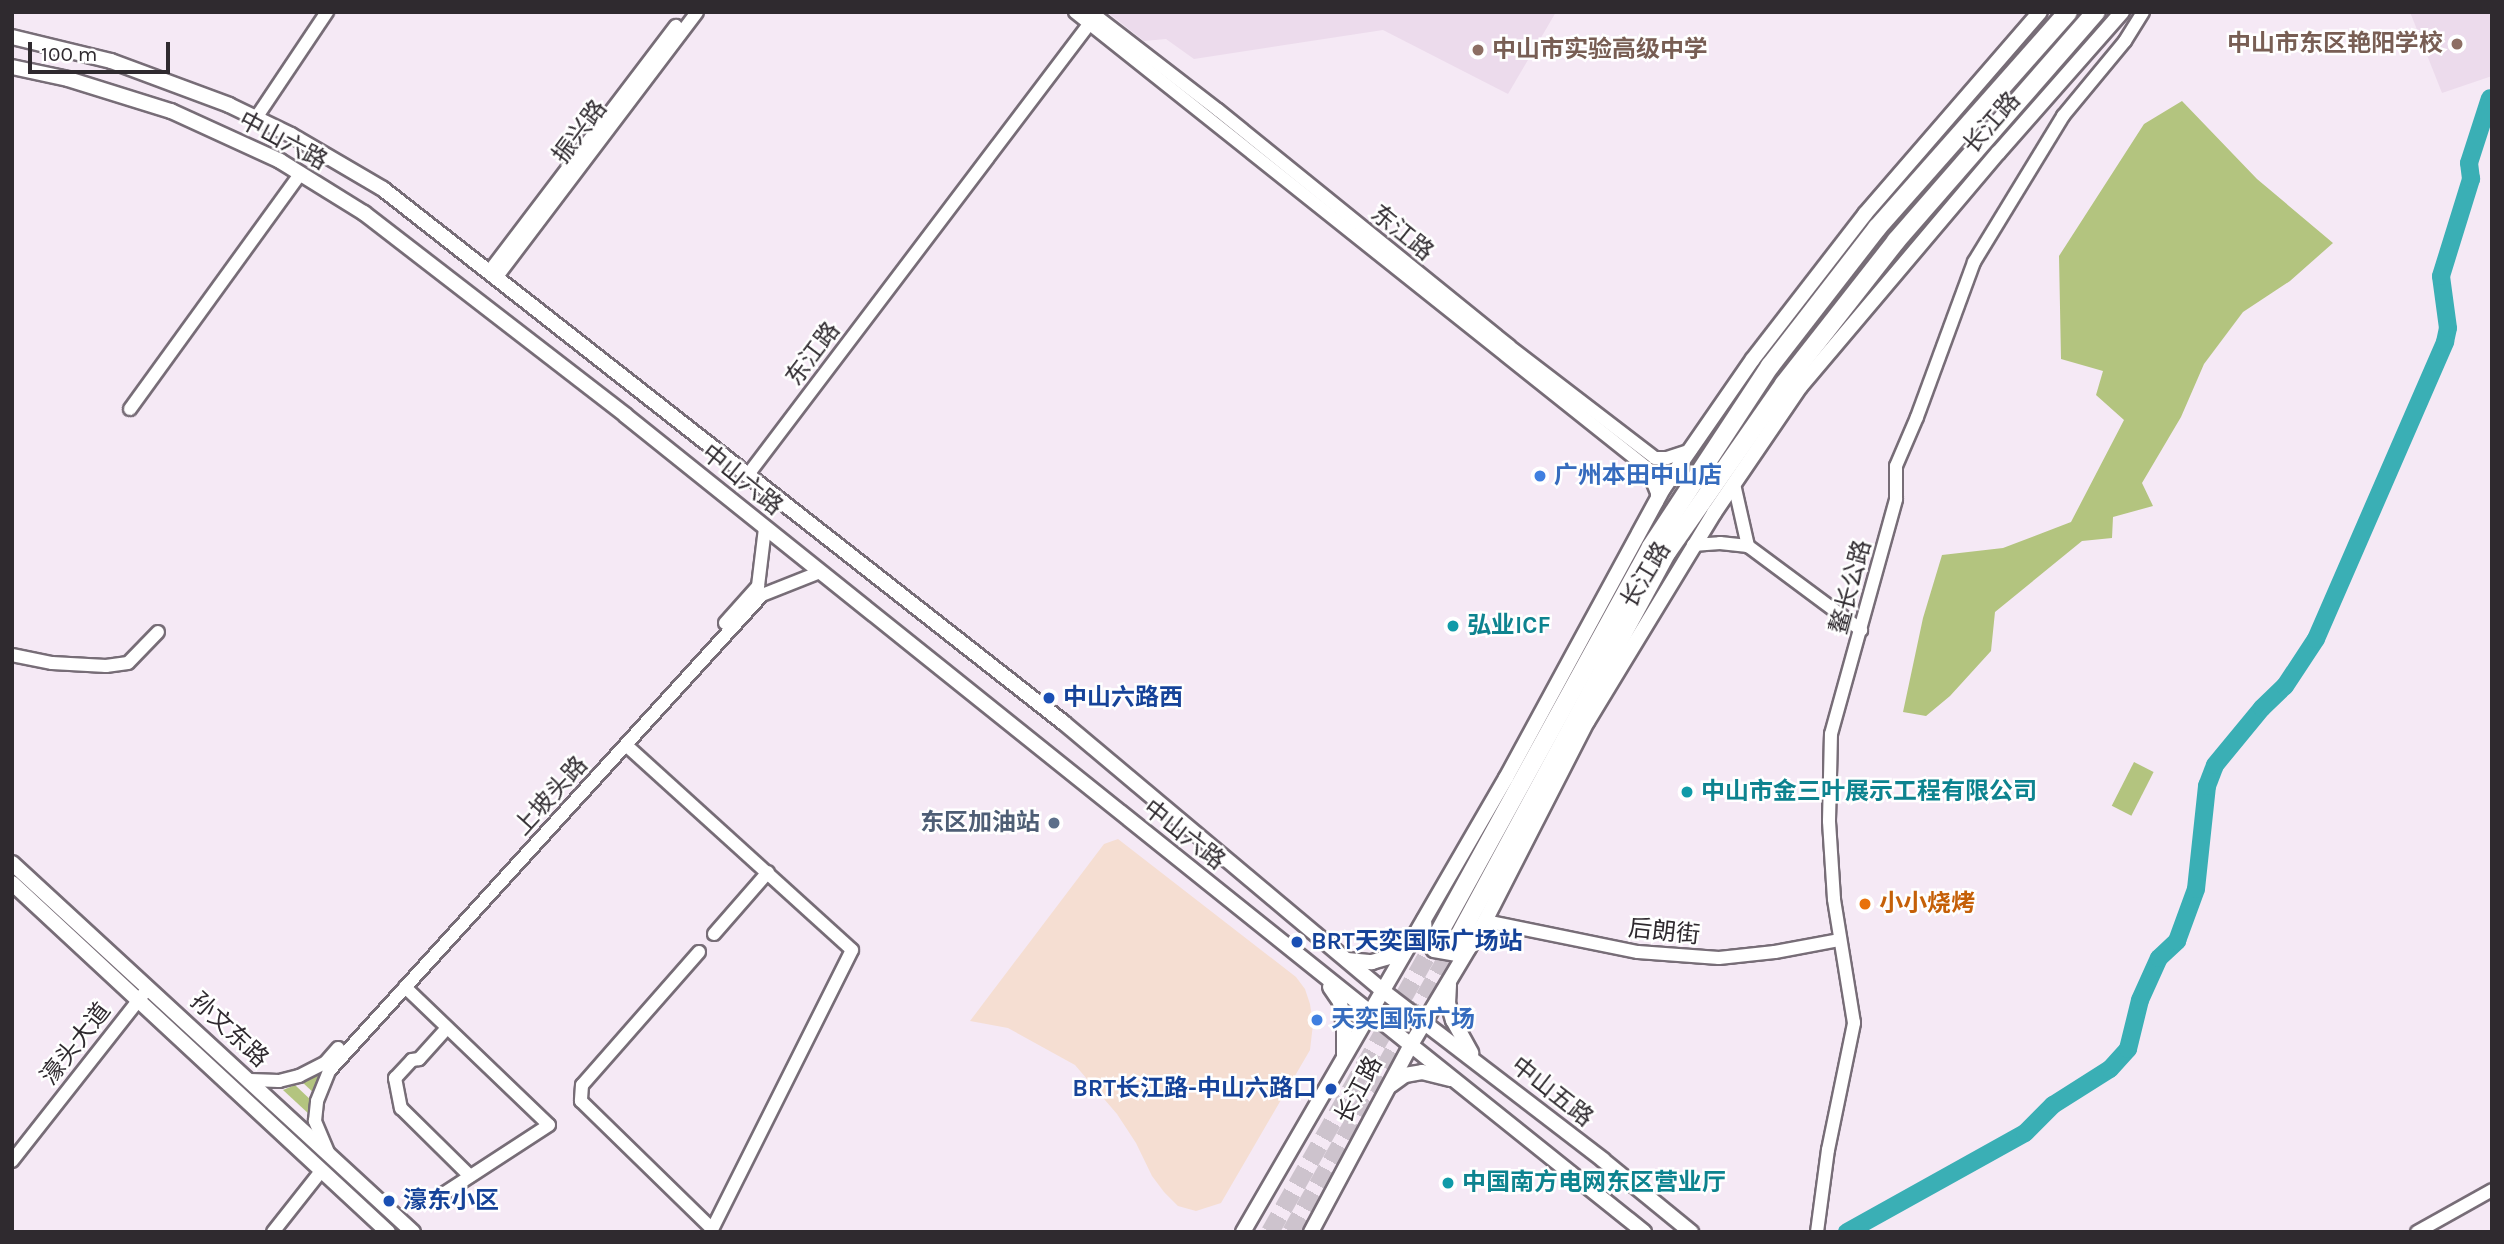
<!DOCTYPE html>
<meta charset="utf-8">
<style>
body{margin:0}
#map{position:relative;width:2504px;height:1244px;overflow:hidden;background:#f5e9f5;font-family:Karla,"Noto Sans SC",sans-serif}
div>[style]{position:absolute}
.commercial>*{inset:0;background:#f5ded2}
.built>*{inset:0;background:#ecdbec}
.green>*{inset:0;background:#b3c47f;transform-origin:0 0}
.river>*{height:18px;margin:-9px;padding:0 9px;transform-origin:9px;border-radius:9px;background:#3aafb5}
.trunk-tunnel>*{height:18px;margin-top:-9px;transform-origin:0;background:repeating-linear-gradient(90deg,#cdc3cd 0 18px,transparent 0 27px)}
.roads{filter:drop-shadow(2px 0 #776d77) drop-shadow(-2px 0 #776d77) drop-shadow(0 2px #776d77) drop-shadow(0 -2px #776d77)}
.tertiary>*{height:12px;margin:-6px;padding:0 6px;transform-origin:6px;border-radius:6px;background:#fff}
.secondary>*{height:14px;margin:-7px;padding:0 7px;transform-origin:7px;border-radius:7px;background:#fff}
.trunk>*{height:18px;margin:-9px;padding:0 9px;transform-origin:9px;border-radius:9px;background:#fff}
.dots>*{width:19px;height:19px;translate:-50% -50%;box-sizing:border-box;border:4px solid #fff;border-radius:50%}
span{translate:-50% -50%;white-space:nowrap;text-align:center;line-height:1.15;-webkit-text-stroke:5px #fff;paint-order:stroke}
.education-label{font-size:24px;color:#785e54;font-weight:700}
.right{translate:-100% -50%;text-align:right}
.left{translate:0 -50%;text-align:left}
.street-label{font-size:24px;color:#2f2a2f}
.shop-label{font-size:24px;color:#366cbe;font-weight:700}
.culture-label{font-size:24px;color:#0d838f;font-weight:700}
.transit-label{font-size:24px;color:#164399;font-weight:700}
.service-label{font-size:24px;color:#4e5e75;font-weight:700}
.food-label{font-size:24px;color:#c56008;font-weight:700}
.frame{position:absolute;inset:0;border:14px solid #2f2a2f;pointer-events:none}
.scale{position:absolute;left:28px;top:42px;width:142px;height:32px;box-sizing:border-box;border:4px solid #2f2a2f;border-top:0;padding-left:9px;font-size:21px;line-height:24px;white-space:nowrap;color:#2f2a2f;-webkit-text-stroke:5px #fff;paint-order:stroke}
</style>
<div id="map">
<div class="commercial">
<div style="clip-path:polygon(1118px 839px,1296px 977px,1305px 989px,1310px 1004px,1313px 1024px,1310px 1050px,1221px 1203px,1196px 1211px,1178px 1206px,1164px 1192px,1152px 1176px,1136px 1143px,1117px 1114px,1075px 1065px,1008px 1028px,970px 1021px,1104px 844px)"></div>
</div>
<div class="built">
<div style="clip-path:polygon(1107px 12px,1556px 12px,1508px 94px,1383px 30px,1194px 59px,1166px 39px,1144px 41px)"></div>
<div style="clip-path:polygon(2410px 12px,2492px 12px,2492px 76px,2442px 93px)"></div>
</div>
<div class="green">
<div style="clip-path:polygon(2182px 101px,2257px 179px,2333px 243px,2290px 281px,2243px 312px,2204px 364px,2181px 417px,2142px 483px,2153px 506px,2113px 517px,2112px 538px,2082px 541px,1995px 612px,1991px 651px,1950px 696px,1926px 716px,1903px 712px,1923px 618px,1942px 555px,2003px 548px,2071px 522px,2124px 420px,2096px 395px,2103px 371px,2061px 359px,2059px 256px,2144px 124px)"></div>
<div style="left:2134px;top:762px;width:22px;height:49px;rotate:27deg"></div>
<div style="clip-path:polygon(323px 1070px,317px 1096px,301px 1081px)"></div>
<div style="clip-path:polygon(295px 1085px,314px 1103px,310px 1115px,283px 1090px)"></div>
</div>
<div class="river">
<div style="left:1847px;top:1232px;width:204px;rotate:-29.1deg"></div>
<div style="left:2025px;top:1133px;width:40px;rotate:-45deg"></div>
<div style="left:2053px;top:1105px;width:67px;rotate:-32.3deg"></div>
<div style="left:2110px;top:1069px;width:27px;rotate:-48deg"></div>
<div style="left:2128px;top:1049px;width:50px;rotate:-76.2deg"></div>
<div style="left:2140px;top:1000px;width:46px;rotate:-65.7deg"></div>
<div style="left:2159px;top:958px;width:25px;rotate:-43deg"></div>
<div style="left:2177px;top:941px;width:55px;rotate:-69.9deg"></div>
<div style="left:2196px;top:889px;width:104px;rotate:-83.9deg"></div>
<div style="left:2207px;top:786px;width:22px;rotate:-69deg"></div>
<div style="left:2215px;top:765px;width:74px;rotate:-50.5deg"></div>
<div style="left:2262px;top:708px;width:32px;rotate:-44deg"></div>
<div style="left:2285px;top:686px;width:56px;rotate:-56.6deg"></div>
<div style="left:2316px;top:639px;width:324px;rotate:-66.5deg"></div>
<div style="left:2445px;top:342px;width:14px;rotate:-78deg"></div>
<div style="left:2448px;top:328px;width:52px;rotate:-97.7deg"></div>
<div style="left:2441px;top:276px;width:102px;rotate:-72.8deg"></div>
<div style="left:2471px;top:179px;width:16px;rotate:-97deg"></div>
<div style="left:2469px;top:163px;width:68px;rotate:-72.1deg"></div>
</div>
<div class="trunk-tunnel">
<div style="left:1270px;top:1232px;width:343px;rotate:-60.4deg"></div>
<div style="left:1291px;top:1232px;width:338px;rotate:-60.4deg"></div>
</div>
<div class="roads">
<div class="tertiary">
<div style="left:1075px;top:12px;width:732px;rotate:38.56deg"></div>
<div style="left:1647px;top:468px;width:27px;rotate:68deg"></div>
<div style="left:1657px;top:493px;width:9px;rotate:90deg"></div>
<div style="left:1091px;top:12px;width:160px;rotate:37.7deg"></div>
<div style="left:1218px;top:110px;width:375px;rotate:39deg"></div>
<div style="left:1509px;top:346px;width:184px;rotate:37.5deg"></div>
<div style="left:1655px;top:458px;width:12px"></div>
<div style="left:1667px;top:458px;width:25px;rotate:-18deg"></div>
<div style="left:256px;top:118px;width:128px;rotate:-56.2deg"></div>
<div style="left:489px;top:272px;width:309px;rotate:-52.8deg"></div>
<div style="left:496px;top:278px;width:333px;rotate:-52.9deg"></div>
<div style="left:130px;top:409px;width:291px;rotate:-54.1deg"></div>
<div style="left:747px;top:476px;width:573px;rotate:-52.87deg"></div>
<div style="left:1734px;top:484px;width:64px;rotate:77.3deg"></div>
<div style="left:1748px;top:546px;width:141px;rotate:36.6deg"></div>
<div style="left:1693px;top:545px;width:27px;rotate:-4deg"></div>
<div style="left:1720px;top:543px;width:28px;rotate:6deg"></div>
<div style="left:725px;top:623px;width:50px;rotate:-48.3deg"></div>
<div style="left:758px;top:586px;width:58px;rotate:-83.1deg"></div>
<div style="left:12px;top:655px;width:41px;rotate:11.3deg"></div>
<div style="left:52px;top:663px;width:54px;rotate:3.2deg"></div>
<div style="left:106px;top:666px;width:22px;rotate:-8deg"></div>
<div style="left:128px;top:663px;width:43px;rotate:-45.9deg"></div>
<div style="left:626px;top:745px;width:305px;rotate:42.2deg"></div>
<div style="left:852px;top:950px;width:315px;rotate:116.6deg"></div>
<div style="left:1485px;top:921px;width:156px;rotate:11.5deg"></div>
<div style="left:1638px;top:952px;width:81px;rotate:4.2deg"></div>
<div style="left:1719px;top:958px;width:56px;rotate:-6.1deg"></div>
<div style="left:1775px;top:952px;width:66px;rotate:-10.5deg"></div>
<div style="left:714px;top:934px;width:82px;rotate:-48.9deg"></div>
<div style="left:699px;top:952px;width:177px;rotate:131.3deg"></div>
<div style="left:582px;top:1085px;width:16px;rotate:94deg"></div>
<div style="left:581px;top:1101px;width:183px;rotate:44.3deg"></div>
<div style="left:405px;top:987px;width:199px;rotate:43.8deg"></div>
<div style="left:549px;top:1125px;width:126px;rotate:146.9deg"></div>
<div style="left:447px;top:1028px;width:42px;rotate:132.1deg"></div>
<div style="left:419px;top:1059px;width:7px;rotate:172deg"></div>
<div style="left:412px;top:1060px;width:25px;rotate:133deg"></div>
<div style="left:395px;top:1078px;width:31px;rotate:79deg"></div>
<div style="left:401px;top:1108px;width:97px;rotate:44.6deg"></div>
<div style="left:250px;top:1080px;width:29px;rotate:2deg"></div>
<div style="left:279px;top:1081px;width:21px;rotate:-14deg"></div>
<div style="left:299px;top:1076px;width:29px;rotate:-27deg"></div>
<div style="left:325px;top:1063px;width:20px;rotate:-49deg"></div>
<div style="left:328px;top:1152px;width:34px;rotate:-113deg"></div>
<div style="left:315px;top:1121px;width:20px;rotate:-84deg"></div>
<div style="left:317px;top:1101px;width:32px;rotate:-68deg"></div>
<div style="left:329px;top:1071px;width:643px;rotate:-47.71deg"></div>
<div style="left:762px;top:595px;width:62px;rotate:-21.6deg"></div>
<div style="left:12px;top:1161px;width:214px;rotate:-51.8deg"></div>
<div style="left:273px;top:1232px;width:79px;rotate:-51.7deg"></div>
<div style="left:1817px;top:1232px;width:83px;rotate:-82.4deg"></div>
<div style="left:1828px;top:1150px;width:130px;rotate:-78.4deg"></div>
<div style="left:1854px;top:1023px;width:126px;rotate:-99.2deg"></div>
<div style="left:1834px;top:899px;width:78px;rotate:-93.7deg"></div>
<div style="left:1829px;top:821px;width:87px;rotate:-88.7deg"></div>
<div style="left:1831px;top:734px;width:244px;rotate:-74.5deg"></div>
<div style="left:1896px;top:499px;width:33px;rotate:-90deg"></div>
<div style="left:1896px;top:466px;width:53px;rotate:-66.8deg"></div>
<div style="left:1917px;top:417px;width:165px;rotate:-69.8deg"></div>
<div style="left:1974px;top:262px;width:171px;rotate:-58.6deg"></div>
<div style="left:2063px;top:116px;width:97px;rotate:-50.4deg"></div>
<div style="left:2125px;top:41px;width:34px;rotate:-58deg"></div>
<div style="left:2417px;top:1232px;width:86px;rotate:-29.2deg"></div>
</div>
<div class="secondary">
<div style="left:12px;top:37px;width:102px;rotate:13.6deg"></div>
<div style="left:111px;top:61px;width:126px;rotate:20.4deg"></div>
<div style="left:229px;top:105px;width:69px;rotate:25.8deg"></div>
<div style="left:291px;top:135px;width:107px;rotate:30.4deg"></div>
<div style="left:383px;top:189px;width:865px;rotate:38.1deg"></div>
<div style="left:1064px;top:723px;width:417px;rotate:40deg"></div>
<div style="left:1383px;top:991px;width:277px;rotate:37.5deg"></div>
<div style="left:1603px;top:1160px;width:114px;rotate:39.3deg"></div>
<div style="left:12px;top:67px;width:57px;rotate:12.1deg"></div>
<div style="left:68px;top:79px;width:108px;rotate:17.3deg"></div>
<div style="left:171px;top:111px;width:120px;rotate:24.6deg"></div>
<div style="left:280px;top:161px;width:99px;rotate:31.8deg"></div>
<div style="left:364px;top:213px;width:330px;rotate:37.7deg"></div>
<div style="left:625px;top:415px;width:1306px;rotate:38.72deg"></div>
<div style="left:12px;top:863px;width:545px;rotate:42.62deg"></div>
<div style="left:12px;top:883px;width:513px;rotate:42.87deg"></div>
<div style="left:1424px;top:920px;width:14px;rotate:86deg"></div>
<div style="left:1425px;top:934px;width:18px;rotate:61deg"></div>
<div style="left:1434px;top:950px;width:22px;rotate:10deg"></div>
<div style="left:1456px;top:954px;width:14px;rotate:-25deg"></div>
<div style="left:1347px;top:960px;width:25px;rotate:5deg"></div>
<div style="left:1372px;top:962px;width:19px;rotate:-16deg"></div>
<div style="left:1390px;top:957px;width:19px;rotate:-35deg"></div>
<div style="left:1449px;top:985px;width:18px;rotate:93deg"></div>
<div style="left:1448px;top:1003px;width:18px;rotate:74deg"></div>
<div style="left:1453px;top:1020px;width:38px;rotate:61deg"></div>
<div style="left:1330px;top:987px;width:18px;rotate:56deg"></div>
<div style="left:1340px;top:1002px;width:25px;rotate:81deg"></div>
<div style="left:1344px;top:1027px;width:28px;rotate:90deg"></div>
<div style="left:1391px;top:1085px;width:17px;rotate:-36deg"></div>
<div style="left:1405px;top:1075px;width:17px;rotate:-10deg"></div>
<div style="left:1422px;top:1072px;width:29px;rotate:14deg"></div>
<div style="left:1243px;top:1232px;width:525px;rotate:-59.92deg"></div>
<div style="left:1506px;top:778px;width:329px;rotate:-61.5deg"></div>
<div style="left:1663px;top:489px;width:158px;rotate:-55.3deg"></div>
<div style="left:1753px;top:359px;width:183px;rotate:-52.3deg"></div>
<div style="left:1865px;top:214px;width:267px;rotate:-49.1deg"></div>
<div style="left:1311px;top:1232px;width:214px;rotate:-61.9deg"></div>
<div style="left:1412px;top:1043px;width:142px;rotate:-59.1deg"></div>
<div style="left:1485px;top:921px;width:224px;rotate:-62.9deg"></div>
<div style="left:1587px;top:722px;width:245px;rotate:-58.7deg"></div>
<div style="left:1714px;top:513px;width:153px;rotate:-55.7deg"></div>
<div style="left:1800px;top:387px;width:307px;rotate:-49.8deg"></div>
<div style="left:1998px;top:153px;width:188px;rotate:-48.7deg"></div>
</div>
<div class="trunk">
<div style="left:1440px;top:931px;width:438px;rotate:-61.2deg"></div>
<div style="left:1651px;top:547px;width:217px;rotate:-56.7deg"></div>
<div style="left:1770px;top:366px;width:175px;rotate:-52.2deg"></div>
<div style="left:1877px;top:228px;width:288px;rotate:-48.5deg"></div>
<div style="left:1458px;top:938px;width:439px;rotate:-61.6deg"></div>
<div style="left:1667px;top:552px;width:205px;rotate:-55.1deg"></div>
<div style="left:1784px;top:384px;width:182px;rotate:-51.9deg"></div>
<div style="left:1896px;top:241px;width:304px;rotate:-48.9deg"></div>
</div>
</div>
<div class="dots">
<div style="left:2457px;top:44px;background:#8d6e63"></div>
<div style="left:1478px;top:50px;background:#8d6e63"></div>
<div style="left:1540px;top:476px;background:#3f7fe0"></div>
<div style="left:1453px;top:626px;background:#0f9aa8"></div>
<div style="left:1049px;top:698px;background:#1a4fb4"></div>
<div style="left:1687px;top:792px;background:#0f9aa8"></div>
<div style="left:1054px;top:823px;background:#5c6f8a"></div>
<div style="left:1865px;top:904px;background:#e8710a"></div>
<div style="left:1297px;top:942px;background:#1a4fb4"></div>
<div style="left:1317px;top:1020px;background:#3f7fe0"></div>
<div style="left:1331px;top:1089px;background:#1a4fb4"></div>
<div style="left:1448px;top:1183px;background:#0f9aa8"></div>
<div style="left:389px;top:1201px;background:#1a4fb4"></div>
</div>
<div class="education-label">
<span class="right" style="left:2443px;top:44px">中山市东区艳阳学校</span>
<span class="left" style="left:1492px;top:50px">中山市实验高级中学</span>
</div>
<div class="street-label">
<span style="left:1992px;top:123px;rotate:-49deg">长江路</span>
<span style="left:580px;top:132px;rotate:-53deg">振兴路</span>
<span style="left:283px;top:141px;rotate:28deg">中山六路</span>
<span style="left:1402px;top:233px;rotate:39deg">东江路</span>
<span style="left:813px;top:354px;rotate:-53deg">东江路</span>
<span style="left:742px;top:480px;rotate:39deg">中山六路</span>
<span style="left:1646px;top:575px;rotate:-59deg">长江路</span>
<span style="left:1851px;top:587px;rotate:-75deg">鳌长公路</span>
<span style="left:551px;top:796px;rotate:-48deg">上坡头路</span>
<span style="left:1184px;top:835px;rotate:38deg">中山六路</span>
<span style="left:1664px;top:932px;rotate:6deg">后朗街</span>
<span style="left:229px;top:1030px;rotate:43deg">孙文东路</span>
<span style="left:76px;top:1044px;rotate:-52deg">濠头大道</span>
<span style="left:1359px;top:1090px;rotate:-62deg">长江路</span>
<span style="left:1552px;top:1092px;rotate:38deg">中山五路</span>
</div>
<div class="shop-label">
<span class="left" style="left:1554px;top:476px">广州本田中山店</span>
<span class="left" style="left:1331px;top:1020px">天奕国际广场</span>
</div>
<div class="culture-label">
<span class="left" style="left:1467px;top:626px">弘业ICF</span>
<span class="left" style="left:1701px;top:792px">中山市金三叶展示工程有限公司</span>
<span class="left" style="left:1462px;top:1183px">中国南方电网东区营业厅</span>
</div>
<div class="transit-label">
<span class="left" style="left:1063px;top:698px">中山六路西</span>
<span class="left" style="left:1311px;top:942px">BRT天奕国际广场站</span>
<span class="right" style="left:1317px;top:1089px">BRT长江路-中山六路口</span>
<span class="left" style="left:403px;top:1201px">濠东小区</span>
</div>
<div class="service-label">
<span class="right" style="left:1040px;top:823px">东区加油站</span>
</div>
<div class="food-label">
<span class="left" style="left:1879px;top:904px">小小烧烤</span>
</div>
<div class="frame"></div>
<div class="scale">100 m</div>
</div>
